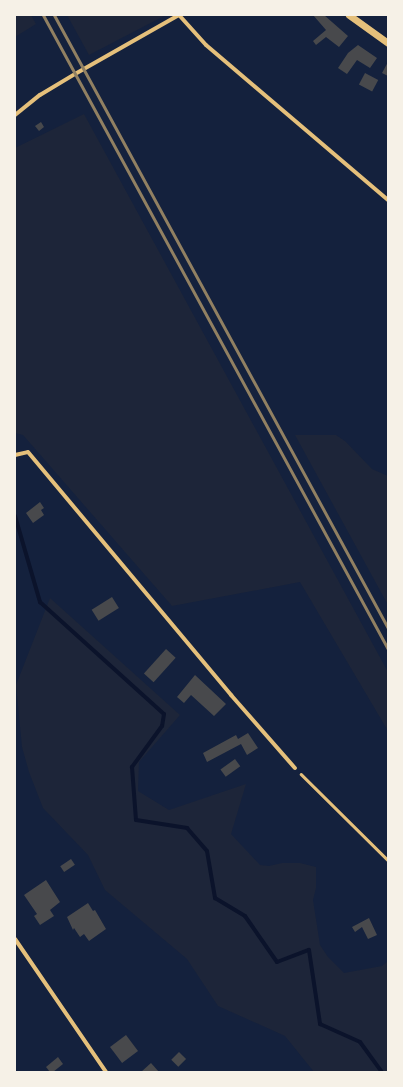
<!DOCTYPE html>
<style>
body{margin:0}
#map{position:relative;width:403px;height:1087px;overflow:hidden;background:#14213d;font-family:Ubuntu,sans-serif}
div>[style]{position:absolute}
.green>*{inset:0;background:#1d2539}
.stream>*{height:4px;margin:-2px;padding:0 2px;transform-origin:2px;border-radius:2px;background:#0b132b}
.building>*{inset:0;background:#48494c;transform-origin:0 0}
.path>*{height:2.5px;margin:-1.25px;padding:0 1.25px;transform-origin:1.25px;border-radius:1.25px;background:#e5c07b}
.minor>*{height:4px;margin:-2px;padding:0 2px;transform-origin:2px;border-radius:2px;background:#e5c07b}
.tertiary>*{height:7px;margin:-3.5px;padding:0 3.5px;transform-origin:3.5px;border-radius:3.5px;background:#e5c07b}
.rail>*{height:3px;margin:-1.5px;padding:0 1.5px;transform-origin:1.5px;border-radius:1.5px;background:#918062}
span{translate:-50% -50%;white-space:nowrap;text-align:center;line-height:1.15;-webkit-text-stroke:4px #f6f1e7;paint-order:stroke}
.frame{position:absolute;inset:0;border:16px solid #f6f1e7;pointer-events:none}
</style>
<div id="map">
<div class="green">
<div style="clip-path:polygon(15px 15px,31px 15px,36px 24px,15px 37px)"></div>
<div style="clip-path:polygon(67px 15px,166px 15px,89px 55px)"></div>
<div style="clip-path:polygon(84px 114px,388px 672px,388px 731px,300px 582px,172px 606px,23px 435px,15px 433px,15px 148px)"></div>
<div style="clip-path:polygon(295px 435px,336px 435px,345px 441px,372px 469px,388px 476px,388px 605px)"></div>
<div style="clip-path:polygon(50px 598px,180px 715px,139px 762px,138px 791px,169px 810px,246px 784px,231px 834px,260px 865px,269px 866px,282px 863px,300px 863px,316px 867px,316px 888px,313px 900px,320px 945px,328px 957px,344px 973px,382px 966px,388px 961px,388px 1072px,314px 1072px,285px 1036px,218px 1006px,187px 959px,105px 890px,88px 855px,43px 808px,29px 772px,22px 747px,16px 685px)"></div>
</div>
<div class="stream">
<div style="left:15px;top:516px;width:90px;rotate:73.8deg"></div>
<div style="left:40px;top:602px;width:167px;rotate:42.1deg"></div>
<div style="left:164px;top:714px;width:12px;rotate:99deg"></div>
<div style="left:162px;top:726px;width:51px;rotate:126.2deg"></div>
<div style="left:132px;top:767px;width:53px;rotate:85.7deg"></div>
<div style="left:136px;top:820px;width:52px;rotate:8.9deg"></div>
<div style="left:187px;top:828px;width:30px;rotate:49deg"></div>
<div style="left:207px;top:851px;width:48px;rotate:80.3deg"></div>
<div style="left:215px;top:898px;width:35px;rotate:31deg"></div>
<div style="left:245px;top:916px;width:56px;rotate:55.2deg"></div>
<div style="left:277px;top:962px;width:34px;rotate:-21deg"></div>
<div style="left:309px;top:950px;width:75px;rotate:81.5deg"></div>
<div style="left:320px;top:1024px;width:44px;rotate:24.2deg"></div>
<div style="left:360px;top:1042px;width:37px;rotate:54deg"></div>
</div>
<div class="building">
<div style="clip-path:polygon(313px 15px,324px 15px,348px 36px,339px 47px,326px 37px,316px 45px,313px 41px,326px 30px)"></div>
<div style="clip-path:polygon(358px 45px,377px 58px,370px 68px,357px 60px,347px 74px,338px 68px,348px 53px)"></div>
<div style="clip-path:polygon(388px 62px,388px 76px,382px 73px)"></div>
<div style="left:365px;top:73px;width:15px;height:13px;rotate:28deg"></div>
<div style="clip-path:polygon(41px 122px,44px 127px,39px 131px,35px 126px)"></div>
<div style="clip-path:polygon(40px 502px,44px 508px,41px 510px,44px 515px,33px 523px,26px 513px)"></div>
<div style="left:112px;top:597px;width:13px;height:24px;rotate:58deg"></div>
<div style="left:166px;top:649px;width:13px;height:33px;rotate:42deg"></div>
<div style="clip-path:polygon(195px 675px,226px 704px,214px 716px,191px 695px,184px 703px,177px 697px)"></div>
<div style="clip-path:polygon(248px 733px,258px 748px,247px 755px,241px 744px,207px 762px,203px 753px,236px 735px,238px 739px)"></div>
<div style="left:235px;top:759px;width:9px;height:18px;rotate:54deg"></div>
<div style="left:71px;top:859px;width:7px;height:13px;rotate:56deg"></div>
<div style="clip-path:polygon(46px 880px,60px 902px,50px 910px,54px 916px,40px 925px,34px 916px,37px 914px,24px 895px)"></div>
<div style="clip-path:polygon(88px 903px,93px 911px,95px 910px,106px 929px,89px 941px,84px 934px,80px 937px,74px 928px,73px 930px,67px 917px)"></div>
<div style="clip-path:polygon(369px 918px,377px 935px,368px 939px,362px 927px,355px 932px,352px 927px)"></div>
<div style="left:126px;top:1035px;width:20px;height:20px;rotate:53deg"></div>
<div style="left:179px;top:1052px;width:10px;height:11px;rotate:45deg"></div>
<div style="clip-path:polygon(58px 1057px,63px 1064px,53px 1072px,50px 1072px,46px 1067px)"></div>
<div style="clip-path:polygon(151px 1063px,159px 1072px,141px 1072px)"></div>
</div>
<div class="path">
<div style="left:301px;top:774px;width:122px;rotate:44.7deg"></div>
</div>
<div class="minor">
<div style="left:179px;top:15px;width:40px;rotate:48deg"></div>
<div style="left:206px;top:45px;width:239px;rotate:40.4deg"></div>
<div style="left:15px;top:115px;width:32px;rotate:-39deg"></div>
<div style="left:40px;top:95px;width:41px;rotate:-31deg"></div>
<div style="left:75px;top:74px;width:120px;rotate:-29.6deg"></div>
<div style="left:15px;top:455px;width:13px;rotate:-13deg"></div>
<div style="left:28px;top:452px;width:317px;rotate:50.1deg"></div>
<div style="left:231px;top:695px;width:97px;rotate:48.8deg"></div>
<div style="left:15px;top:939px;width:161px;rotate:55.6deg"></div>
</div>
<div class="tertiary">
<div style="left:349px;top:15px;width:48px;rotate:35.7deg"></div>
</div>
<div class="rail">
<div style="left:43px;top:15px;width:722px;rotate:61.45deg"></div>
<div style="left:54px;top:15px;width:698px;rotate:61.42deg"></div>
</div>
<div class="frame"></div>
</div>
